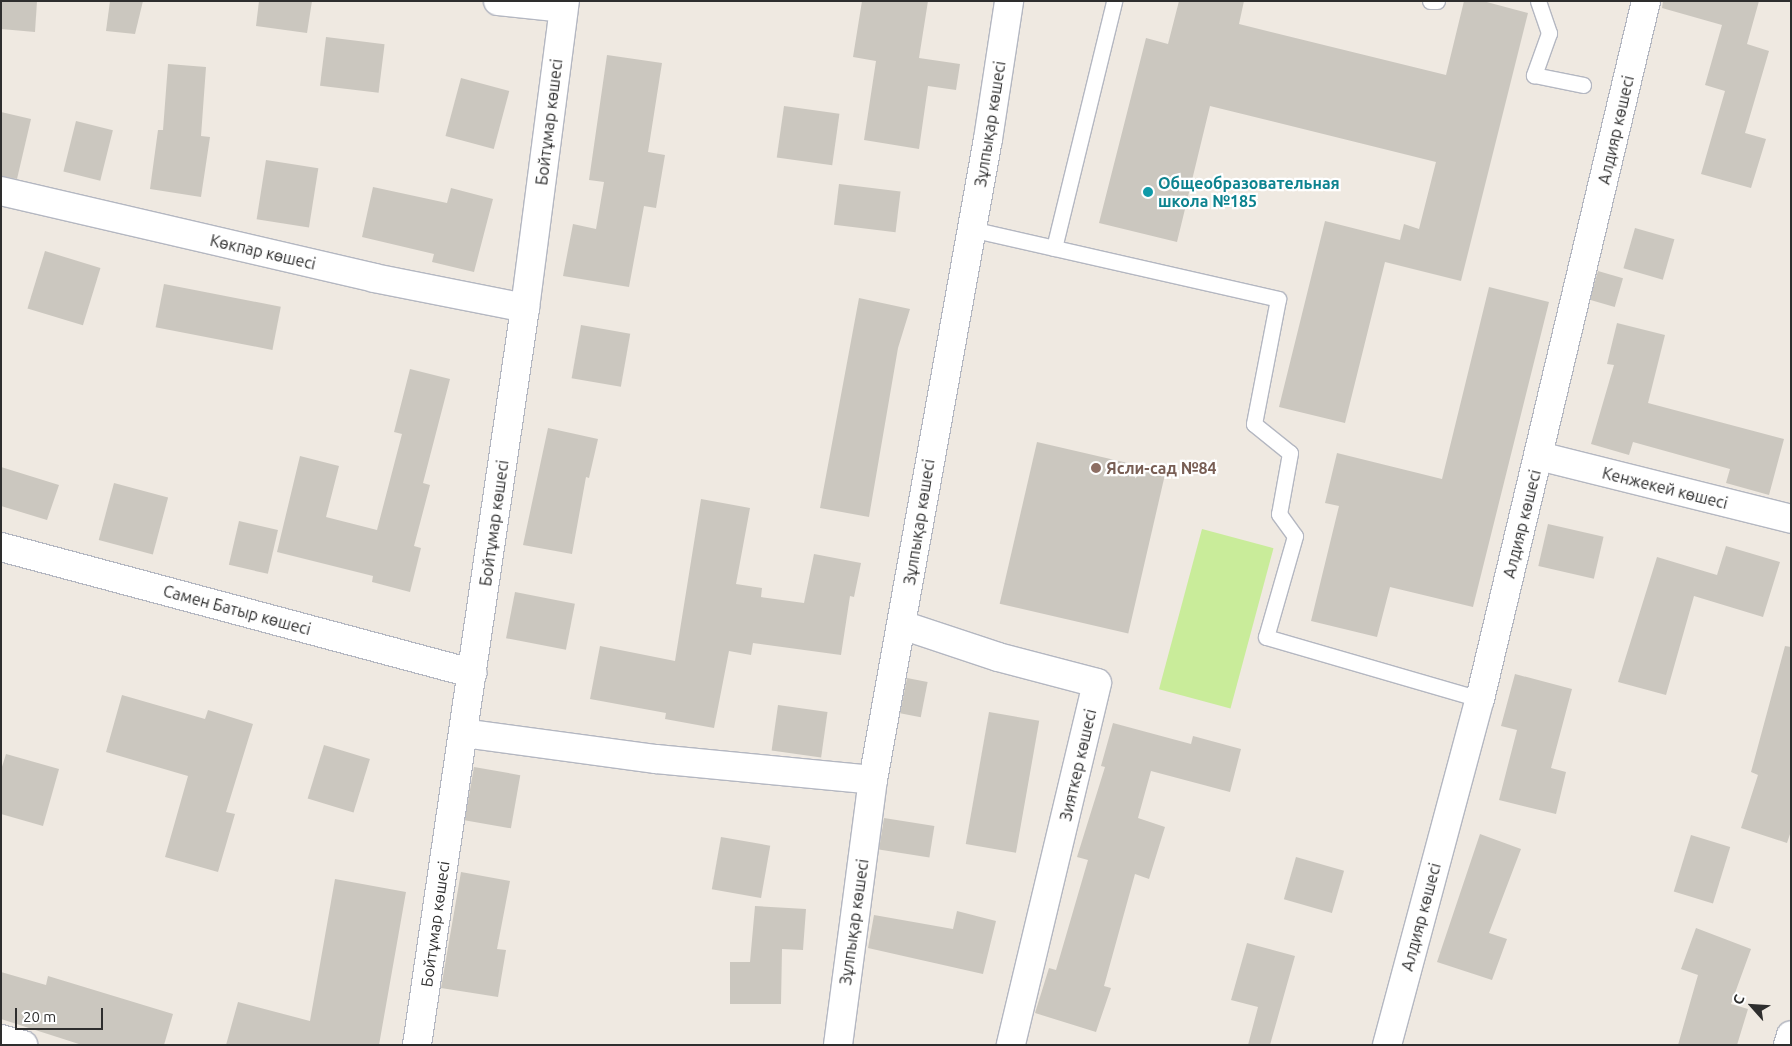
<!DOCTYPE html>
<meta charset="utf-8">
<style>
body{margin:0}
#map{position:relative;width:1792px;height:1046px;overflow:hidden;background:#efe9e1;font-family:Ubuntu,sans-serif}
div>[style]{position:absolute}
.pitch>*{inset:0;background:#c9ec9a;transform-origin:0 0}
.building>*{inset:0;background:#cbc7bf;transform-origin:0 0}
.roads{filter:drop-shadow(1px 0 #b4b7c1) drop-shadow(-1px 0 #b4b7c1) drop-shadow(0 1px #b4b7c1) drop-shadow(0 -1px #b4b7c1)}
.lane>*{height:15px;margin:-7.5px;padding:0 7.5px;transform-origin:7.5px;border-radius:7.5px;background:#fff}
.street>*{height:28px;margin:-14px;padding:0 14px;transform-origin:14px;border-radius:14px;background:#fff}
.dots>*{width:14px;height:14px;translate:-50% -50%;box-sizing:border-box;border:2px solid #fff;border-radius:50%}
span{translate:-50% -50%;white-space:nowrap;text-align:center;line-height:1.15;-webkit-text-stroke:4.5px #fff;paint-order:stroke}
.street-label{font-size:16px;color:#2e2e2e}
.culture-label{font-size:16px;color:#0d838f;font-weight:700}
.left{translate:0 -50%;text-align:left}
.education-label{font-size:16px;color:#785e54;font-weight:700}
.frame{position:absolute;inset:0;border:2px solid #2e2e2e;pointer-events:none}
.north{position:absolute;left:1727px;top:981px;width:50px;height:50px;-webkit-text-stroke:4px #fff;paint-order:stroke;rotate:296deg;font-size:14px;font-weight:700;line-height:20px;text-align:center;color:#2e2e2e}
.north::after{content:'';display:block;margin:auto;width:18px;height:22px;background:#2e2e2e;clip-path:polygon(50% 0,100% 100%,50% 72%,0 100%)}
.scale{position:absolute;left:15px;top:1008px;width:88px;height:22px;box-sizing:border-box;border:2px solid #2e2e2e;border-top:0;padding-left:6px;font-size:15px;line-height:18px;white-space:nowrap;color:#2e2e2e;-webkit-text-stroke:4px #fff;paint-order:stroke}
</style>
<div id="map">
<div class="pitch">
<div style="left:1202px;top:529px;width:74px;height:166px;rotate:15deg"></div>
</div>
<div class="building">
<div style="clip-path:polygon(1px 1px,37px 1px,35px 32px,1px 29px)"></div>
<div style="clip-path:polygon(110px 1px,143px 1px,135px 34px,106px 31px)"></div>
<div style="clip-path:polygon(259px 1px,312px 1px,307px 33px,256px 26px)"></div>
<div style="clip-path:polygon(862px 1px,928px 1px,919px 58px,960px 64px,956px 90px,928px 86px,919px 149px,864px 140px,876px 61px,853px 57px)"></div>
<div style="clip-path:polygon(1179px 1px,1244px 1px,1239px 24px,1446px 75px,1464px 1px,1483px 1px,1528px 13px,1461px 281px,1385px 262px,1345px 423px,1279px 407px,1325px 221px,1400px 240px,1404px 224px,1419px 229px,1436px 162px,1210px 106px,1177px 242px,1099px 223px,1146px 38px,1168px 44px)"></div>
<div style="clip-path:polygon(1663px 1px,1759px 1px,1747px 44px,1769px 51px,1745px 133px,1766px 139px,1751px 188px,1701px 174px,1725px 91px,1705px 85px,1722px 25px,1662px 8px)"></div>
<div style="left:326px;top:37px;width:59px;height:49px;rotate:7deg"></div>
<div style="clip-path:polygon(607px 55px,662px 63px,648px 152px,665px 155px,656px 208px,644px 206px,629px 287px,563px 276px,573px 224px,596px 229px,604px 182px,589px 180px)"></div>
<div style="clip-path:polygon(168px 64px,206px 67px,201px 136px,210px 137px,201px 197px,150px 189px,158px 130px,163px 130px)"></div>
<div style="left:461px;top:78px;width:50px;height:60px;rotate:15deg"></div>
<div style="left:784px;top:106px;width:56px;height:52px;rotate:8deg"></div>
<div style="clip-path:polygon(1px 112px,31px 119px,17px 179px,1px 176px)"></div>
<div style="left:76px;top:121px;width:38px;height:52px;rotate:14deg"></div>
<div style="left:266px;top:160px;width:53px;height:60px;rotate:9deg"></div>
<div style="left:839px;top:184px;width:62px;height:41px;rotate:7deg"></div>
<div style="clip-path:polygon(373px 187px,447px 203px,451px 188px,493px 199px,474px 272px,432px 262px,434px 254px,362px 237px)"></div>
<div style="left:1635px;top:228px;width:41px;height:42px;rotate:16deg"></div>
<div style="left:45px;top:251px;width:58px;height:60px;rotate:17deg"></div>
<div style="left:1598px;top:271px;width:26px;height:30px;rotate:16deg"></div>
<div style="left:164px;top:284px;width:119px;height:44px;rotate:11deg"></div>
<div style="clip-path:polygon(1489px 287px,1549px 302px,1473px 607px,1390px 587px,1377px 637px,1311px 621px,1339px 506px,1325px 503px,1337px 453px,1442px 479px)"></div>
<div style="clip-path:polygon(859px 298px,910px 309px,898px 348px,869px 517px,820px 508px)"></div>
<div style="clip-path:polygon(1617px 323px,1665px 335px,1648px 403px,1784px 439px,1769px 495px,1726px 483px,1730px 469px,1633px 442px,1629px 455px,1591px 444px,1614px 365px,1607px 364px)"></div>
<div style="left:581px;top:325px;width:50px;height:54px;rotate:10deg"></div>
<div style="clip-path:polygon(410px 369px,450px 379px,423px 483px,430px 485px,414px 546px,421px 548px,410px 592px,372px 582px,373px 576px,277px 552px,300px 456px,339px 466px,326px 517px,377px 530px,402px 434px,394px 432px)"></div>
<div style="clip-path:polygon(548px 428px,598px 439px,589px 478px,586px 477px,572px 554px,523px 545px)"></div>
<div style="left:1037px;top:442px;width:132px;height:166px;rotate:13deg"></div>
<div style="clip-path:polygon(1px 467px,59px 485px,47px 520px,1px 506px)"></div>
<div style="left:114px;top:483px;width:56px;height:59px;rotate:15deg"></div>
<div style="clip-path:polygon(701px 499px,750px 508px,736px 584px,762px 588px,761px 597px,804px 603px,814px 554px,861px 563px,854px 597px,850px 596px,841px 655px,753px 643px,751px 655px,729px 651px,714px 728px,665px 719px,666px 713px,590px 699px,600px 646px,675px 661px)"></div>
<div style="left:239px;top:521px;width:40px;height:45px;rotate:13deg"></div>
<div style="left:1548px;top:524px;width:57px;height:43px;rotate:13deg"></div>
<div style="clip-path:polygon(1726px 546px,1780px 562px,1763px 617px,1694px 596px,1666px 695px,1618px 682px,1657px 557px,1717px 575px)"></div>
<div style="left:515px;top:592px;width:61px;height:47px;rotate:11deg"></div>
<div style="clip-path:polygon(1785px 646px,1791px 647px,1791px 831px,1787px 843px,1741px 828px,1758px 775px,1751px 772px)"></div>
<div style="clip-path:polygon(1515px 674px,1572px 689px,1551px 768px,1566px 772px,1556px 814px,1499px 800px,1517px 730px,1501px 726px)"></div>
<div style="left:907px;top:678px;width:21px;height:36px;rotate:11deg"></div>
<div style="clip-path:polygon(122px 695px,205px 719px,208px 710px,253px 724px,226px 812px,235px 814px,218px 872px,165px 857px,188px 776px,106px 752px)"></div>
<div style="left:778px;top:705px;width:50px;height:46px;rotate:8deg"></div>
<div style="left:989px;top:712px;width:51px;height:134px;rotate:10deg"></div>
<div style="clip-path:polygon(1113px 723px,1191px 744px,1193px 736px,1241px 749px,1230px 792px,1151px 771px,1138px 818px,1165px 827px,1149px 879px,1135px 874px,1104px 986px,1111px 988px,1096px 1032px,1035px 1013px,1049px 968px,1056px 970px,1088px 860px,1077px 857px,1105px 767px,1101px 766px)"></div>
<div style="left:324px;top:745px;width:48px;height:56px;rotate:17deg"></div>
<div style="clip-path:polygon(6px 754px,59px 769px,43px 826px,1px 814px,1px 770px)"></div>
<div style="left:474px;top:767px;width:47px;height:54px;rotate:10deg"></div>
<div style="left:884px;top:818px;width:51px;height:32px;rotate:9deg"></div>
<div style="clip-path:polygon(1480px 834px,1521px 849px,1489px 933px,1507px 939px,1492px 980px,1437px 962px)"></div>
<div style="left:1691px;top:835px;width:41px;height:59px;rotate:17deg"></div>
<div style="left:721px;top:837px;width:50px;height:53px;rotate:10deg"></div>
<div style="left:1296px;top:857px;width:50px;height:44px;rotate:16deg"></div>
<div style="clip-path:polygon(461px 872px,510px 881px,497px 949px,506px 950px,498px 997px,441px 988px)"></div>
<div style="clip-path:polygon(335px 879px,406px 892px,379px 1045px,226px 1045px,238px 1002px,310px 1021px)"></div>
<div style="clip-path:polygon(755px 906px,806px 909px,803px 950px,782px 949px,781px 1004px,730px 1004px,730px 962px,750px 962px)"></div>
<div style="clip-path:polygon(957px 911px,996px 921px,983px 974px,868px 948px,874px 915px,953px 929px)"></div>
<div style="clip-path:polygon(1696px 928px,1751px 949px,1731px 1004px,1748px 1009px,1737px 1045px,1678px 1045px,1698px 975px,1681px 969px)"></div>
<div style="clip-path:polygon(1247px 943px,1295px 956px,1270px 1045px,1248px 1045px,1258px 1007px,1231px 1000px)"></div>
<div style="clip-path:polygon(1px 972px,46px 985px,48px 976px,173px 1014px,164px 1045px,82px 1045px,1px 1019px)"></div>
</div>
<div class="roads">
<div class="lane">
<div style="left:1430px;top:1px;width:7px"></div>
<div style="left:1538px;top:1px;width:34px;rotate:71deg"></div>
<div style="left:1549px;top:33px;width:45px;rotate:109.7deg"></div>
<div style="left:1534px;top:75px;width:50px;rotate:11.5deg"></div>
<div style="left:971px;top:229px;width:315px;rotate:12.8deg"></div>
<div style="left:1278px;top:299px;width:127px;rotate:100.9deg"></div>
<div style="left:1254px;top:424px;width:46px;rotate:38.9deg"></div>
<div style="left:1290px;top:453px;width:62px;rotate:100.2deg"></div>
<div style="left:1279px;top:514px;width:27px;rotate:54deg"></div>
<div style="left:1295px;top:536px;width:105px;rotate:106deg"></div>
<div style="left:1266px;top:637px;width:223px;rotate:16.2deg"></div>
<div style="left:1054px;top:248px;width:254px;rotate:-76.3deg"></div>
</div>
<div class="street">
<div style="left:498px;top:1px;width:65px;rotate:6.1deg"></div>
<div style="left:1px;top:191px;width:383px;rotate:13.1deg"></div>
<div style="left:374px;top:278px;width:154px;rotate:11.2deg"></div>
<div style="left:1539px;top:456px;width:260px;rotate:14deg"></div>
<div style="left:1px;top:547px;width:488px;rotate:15deg"></div>
<div style="left:902px;top:625px;width:101px;rotate:18.4deg"></div>
<div style="left:998px;top:657px;width:102px;rotate:14.7deg"></div>
<div style="left:1097px;top:683px;width:372px;rotate:103.4deg"></div>
<div style="left:463px;top:733px;width:195px;rotate:7.7deg"></div>
<div style="left:656px;top:759px;width:218px;rotate:5.5deg"></div>
<div style="left:1px;top:1039px;width:23px;rotate:15deg"></div>
<div style="left:417px;top:1045px;width:745px;rotate:-81.66deg"></div>
<div style="left:525px;top:308px;width:310px;rotate:-82.6deg"></div>
<div style="left:838px;top:1045px;width:267px;rotate:-82.5deg"></div>
<div style="left:873px;top:780px;width:651px;rotate:-79.83deg"></div>
<div style="left:988px;top:139px;width:140px;rotate:-81.3deg"></div>
<div style="left:1387px;top:1045px;width:358px;rotate:-75deg"></div>
<div style="left:1480px;top:699px;width:717px;rotate:-76.62deg"></div>
<div style="left:1788px;top:1045px;width:10px;rotate:-73deg"></div>
</div>
</div>
<div class="dots">
<div style="left:1148px;top:192px;background:#0f9aa8"></div>
<div style="left:1096px;top:468px;background:#8d6e63"></div>
</div>
<div class="street-label">
<span style="left:549px;top:122px;rotate:-83deg">Бойтұмар көшесі</span>
<span style="left:990px;top:124px;rotate:-81deg">Зұлпықар көшесі</span>
<span style="left:1616px;top:130px;rotate:-77deg">Алдияр көшесі</span>
<span style="left:263px;top:252px;rotate:13deg">Көкпар көшесі</span>
<span style="left:1665px;top:488px;rotate:14deg">Кенжекей көшесі</span>
<span style="left:919px;top:522px;rotate:-81deg">Зұлпықар көшесі</span>
<span style="left:494px;top:523px;rotate:-82deg">Бойтұмар көшесі</span>
<span style="left:1522px;top:524px;rotate:-76deg">Алдияр көшесі</span>
<span style="left:237px;top:610px;rotate:15deg">Самен Батыр көшесі</span>
<span style="left:1078px;top:765px;rotate:-77deg">Зияткер көшесі</span>
<span style="left:1421px;top:917px;rotate:-75deg">Алдияр көшесі</span>
<span style="left:854px;top:922px;rotate:-82deg">Зұлпықар көшесі</span>
<span style="left:435px;top:924px;rotate:-82deg">Бойтұмар көшесі</span>
</div>
<div class="culture-label">
<span class="left" style="left:1158px;top:192px">Общеобразовательная<br>школа №185</span>
</div>
<div class="education-label">
<span class="left" style="left:1106px;top:468px">Ясли-сад №84</span>
</div>
<div class="frame"></div>
<div class="north">С</div>
<div class="scale">20 m</div>
</div>
